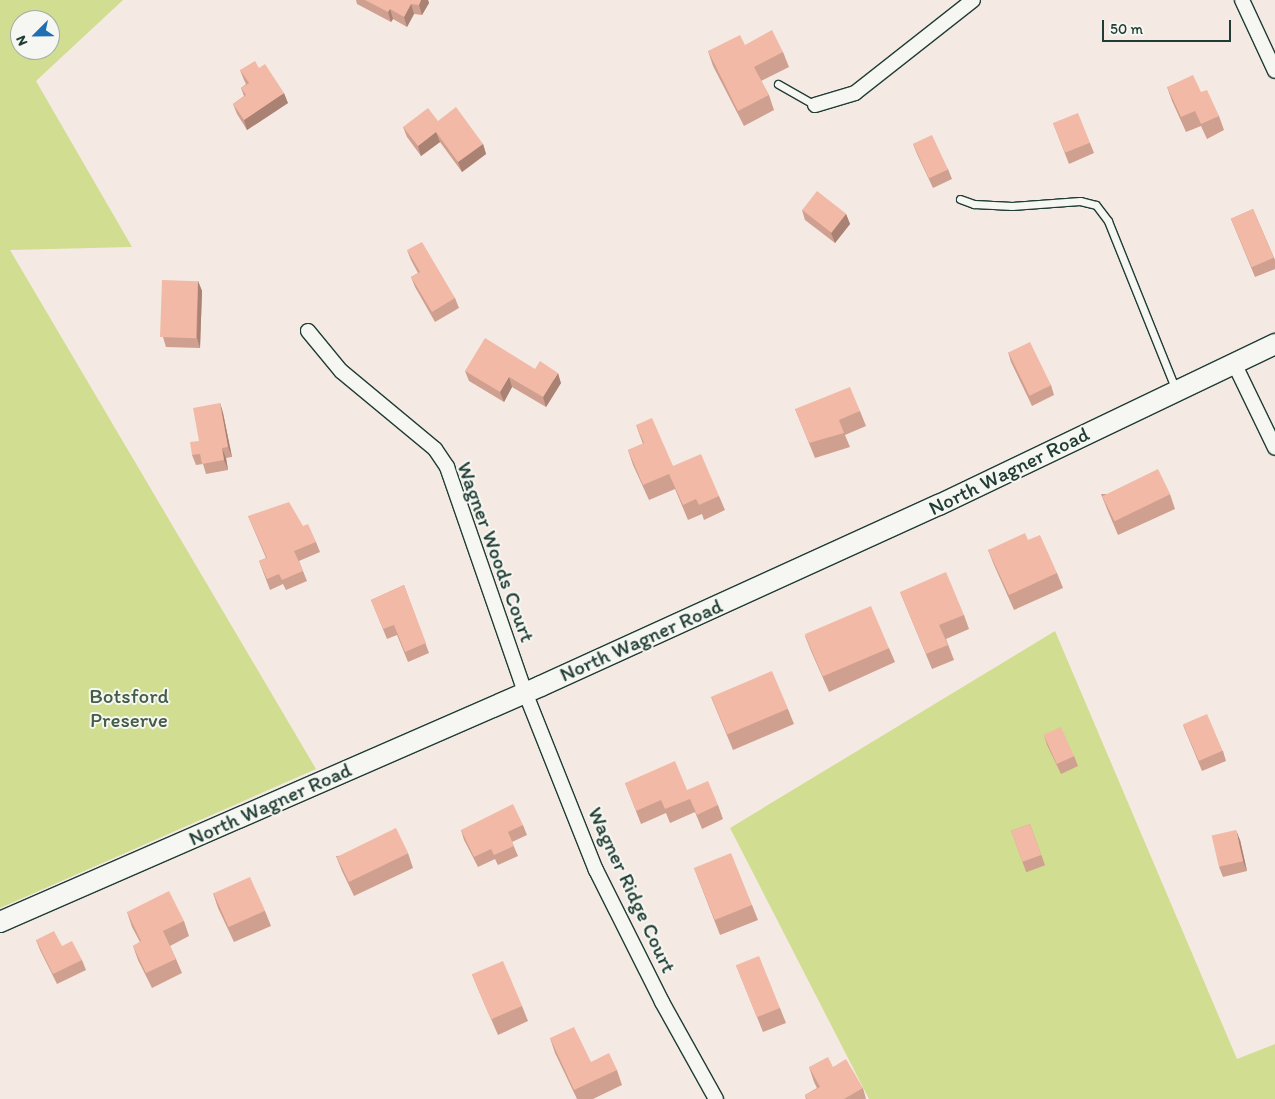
<!DOCTYPE html>
<style>
body{margin:0}
#map{position:relative;width:1275px;height:1099px;overflow:hidden;background:#f5eae3;font-family:Itim,sans-serif}
div>[style]{position:absolute}
.green>*{inset:0;background:#d1dd90}
.roads{filter:drop-shadow(1px 0 #1f3d34) drop-shadow(-1px 0 #1f3d34) drop-shadow(0 1px #1f3d34) drop-shadow(0 -1px #1f3d34)}
.lane>*{height:7px;margin:-3.5px;padding:0 3.5px;transform-origin:3.5px;border-radius:3.5px;background:#f6f6f2}
.street>*{height:14px;margin:-7px;padding:0 7px;transform-origin:7px;border-radius:7px;background:#f6f6f2}
.secondary>*{height:20px;margin:-10px;padding:0 10px;transform-origin:10px;border-radius:10px;background:#f6f6f2}
.wall>*{inset:0;background:#cf9f8f;transform-origin:0 0}
.shaded-wall>*{inset:0;background:#a98274}
.building>*{inset:0;background:#f1b9a6;transform-origin:0 0}
span{translate:-50% -50%;white-space:nowrap;text-align:center;line-height:1.15;-webkit-text-stroke:4px #f6f6f2;paint-order:stroke}
.street-label{font-size:21px;color:#1f3d34}
.park-label{font-size:21px;color:#435d46}
.north{position:absolute;left:10px;top:10px;width:50px;height:50px;box-sizing:border-box;background:#f6f6f2;border:1px solid #a0aca6;border-radius:50%;rotate:247deg;font-size:14px;font-weight:700;line-height:20px;text-align:center;color:#1f3d34}
.north::after{content:'';display:block;margin:auto;width:18px;height:22px;background:#1f6fb2;clip-path:polygon(50% 0,100% 100%,50% 72%,0 100%)}
.scale{position:absolute;left:1102px;top:20px;width:129px;height:22px;box-sizing:border-box;border:2px solid #1f3d34;border-top:0;padding-left:6px;font-size:15px;line-height:18px;white-space:nowrap;color:#1f3d34;-webkit-text-stroke:4px #f6f6f2;paint-order:stroke}
</style>
<div id="map">
<div class="green">
<div style="clip-path:polygon(evenodd,0 0,123px 0,36px 81px,132px 247px,10px 250px,316px 769px,0 908px,0 0,20px 20px,50px 20px,50px 50px,20px 50px,20px 20px)"></div>
<div style="clip-path:polygon(1055px 631px,1237px 1059px,1275px 1044px,1275px 1099px,869px 1099px,730px 828px)"></div>
</div>
<div class="roads">
<div class="lane">
<div style="left:778px;top:84px;width:43px;rotate:29.6deg"></div>
<div style="left:960px;top:199px;width:15px;rotate:20deg"></div>
<div style="left:974px;top:204px;width:38px;rotate:3deg"></div>
<div style="left:1012px;top:206px;width:68px;rotate:-4.2deg"></div>
<div style="left:1080px;top:201px;width:16px;rotate:14deg"></div>
<div style="left:1096px;top:205px;width:20px;rotate:53deg"></div>
<div style="left:1108px;top:221px;width:182px;rotate:68.1deg"></div>
</div>
<div class="street">
<div style="left:1242px;top:0;width:78px;rotate:65.1deg"></div>
<div style="left:815px;top:105px;width:42px;rotate:-16.7deg"></div>
<div style="left:855px;top:93px;width:150px;rotate:-38.2deg"></div>
<div style="left:308px;top:331px;width:52px;rotate:50.5deg"></div>
<div style="left:341px;top:371px;width:122px;rotate:39.7deg"></div>
<div style="left:435px;top:449px;width:22px;rotate:56deg"></div>
<div style="left:447px;top:467px;width:238px;rotate:70.9deg"></div>
<div style="left:525px;top:692px;width:192px;rotate:68.3deg"></div>
<div style="left:596px;top:870px;width:148px;rotate:63.4deg"></div>
<div style="left:662px;top:1002px;width:111px;rotate:60.9deg"></div>
<div style="left:1234px;top:363px;width:94px;rotate:64.2deg"></div>
</div>
<div class="secondary">
<div style="left:0;top:922px;width:590px;rotate:-23.57deg"></div>
<div style="left:541px;top:686px;width:437px;rotate:-24.5deg"></div>
<div style="left:939px;top:505px;width:373px;rotate:-25.6deg"></div>
</div>
</div>
<div class="wall">
<div style="clip-path:polygon(356px 0,428px 0,429px 3px,422px 15px,414px 14px,407px 27px,393px 19px,391px 22px,357px 4px)"></div>
<div style="clip-path:polygon(745px 45px,783px 52px,789px 67px,761px 81px,769px 95px,774px 110px,744px 126px,713px 66px,708px 51px)"></div>
<div style="clip-path:polygon(259px 68px,288px 103px,247px 130px,237px 114px,233px 104px,244px 96px,241px 88px,246px 84px,244px 80px,240px 70px)"></div>
<div style="clip-path:polygon(1167px 87px,1201px 92px,1219px 116px,1224px 130px,1207px 139px,1201px 126px,1186px 132px,1172px 101px)"></div>
<div style="clip-path:polygon(438px 121px,483px 144px,486px 154px,462px 172px,440px 142px,421px 156px,407px 137px,403px 127px)"></div>
<div style="clip-path:polygon(1053px 123px,1090px 143px,1094px 153px,1069px 164px)"></div>
<div style="clip-path:polygon(913px 144px,948px 169px,952px 179px,933px 188px,917px 154px)"></div>
<div style="clip-path:polygon(1253px 209px,1275px 260px,1275px 269px,1255px 277px,1231px 219px)"></div>
<div style="clip-path:polygon(802px 210px,846px 214px,850px 224px,835px 243px,805px 220px)"></div>
<div style="clip-path:polygon(407px 250px,455px 298px,459px 308px,435px 322px,415px 287px,411px 277px,418px 273px,411px 260px)"></div>
<div style="clip-path:polygon(198px 281px,202px 291px,200px 348px,166px 347px,163px 337px)"></div>
<div style="clip-path:polygon(1008px 352px,1051px 385px,1054px 395px,1032px 406px,1011px 362px)"></div>
<div style="clip-path:polygon(535px 369px,561px 383px,546px 407px,512px 387px,504px 402px,469px 381px,465px 371px)"></div>
<div style="clip-path:polygon(220px 403px,223px 413px,232px 457px,226px 458px,228px 470px,206px 474px,203px 464px,196px 465px,192px 455px,199px 441px)"></div>
<div style="clip-path:polygon(795px 409px,860px 411px,866px 426px,845px 435px,850px 447px,815px 458px)"></div>
<div style="clip-path:polygon(636px 425px,673px 466px,719px 496px,725px 510px,704px 520px,702px 514px,688px 520px,675px 489px,649px 500px,633px 465px,628px 450px,643px 444px)"></div>
<div style="clip-path:polygon(1101px 494px,1170px 494px,1175px 509px,1118px 535px,1107px 509px)"></div>
<div style="clip-path:polygon(248px 516px,303px 526px,316px 542px,320px 552px,299px 561px,307px 581px,286px 590px,283px 584px,270px 590px,259px 561px,266px 558px)"></div>
<div style="clip-path:polygon(1028px 540px,1057px 573px,1063px 588px,1014px 610px,994px 565px,988px 550px)"></div>
<div style="clip-path:polygon(404px 585px,429px 653px,408px 662px,397px 635px,387px 639px,371px 600px)"></div>
<div style="clip-path:polygon(900px 592px,964px 615px,969px 629px,946px 639px,954px 660px,932px 669px)"></div>
<div style="clip-path:polygon(805px 636px,889px 648px,895px 662px,829px 692px,811px 651px)"></div>
<div style="clip-path:polygon(711px 697px,788px 709px,794px 724px,733px 750px)"></div>
<div style="clip-path:polygon(1183px 725px,1223px 751px,1226px 761px,1202px 771px)"></div>
<div style="clip-path:polygon(1044px 735px,1074px 756px,1078px 766px,1061px 774px,1047px 745px)"></div>
<div style="clip-path:polygon(625px 783px,687px 790px,718px 805px,723px 819px,702px 829px,695px 812px,670px 823px,666px 813px,641px 824px)"></div>
<div style="left:1030px;top:824px;width:44px;height:20px;rotate:70deg"></div>
<div style="clip-path:polygon(523px 825px,527px 835px,512px 842px,518px 856px,498px 865px,495px 859px,478px 867px,464px 840px,461px 830px)"></div>
<div style="clip-path:polygon(1240px 840px,1247px 871px,1223px 877px,1219px 867px)"></div>
<div style="clip-path:polygon(408px 853px,413px 868px,354px 896px,342px 871px,336px 856px)"></div>
<div style="clip-path:polygon(694px 868px,752px 905px,758px 920px,720px 935px)"></div>
<div style="clip-path:polygon(213px 893px,265px 911px,271px 926px,234px 942px,218px 908px)"></div>
<div style="clip-path:polygon(127px 912px,184px 921px,189px 936px,170px 946px,176px 959px,182px 973px,152px 988px,138px 960px,133px 946px,140px 942px,132px 927px)"></div>
<div style="clip-path:polygon(36px 940px,62px 946px,82px 960px,86px 970px,57px 984px,40px 950px)"></div>
<div style="clip-path:polygon(736px 965px,780px 1008px,786px 1023px,763px 1032px)"></div>
<div style="clip-path:polygon(472px 974px,522px 1006px,528px 1021px,498px 1035px,478px 989px)"></div>
<div style="clip-path:polygon(550px 1038px,591px 1062px,617px 1070px,622px 1085px,593px 1099px,577px 1099px,555px 1053px)"></div>
<div style="clip-path:polygon(809px 1067px,833px 1067px,863px 1088px,866px 1099px,806px 1099px,805px 1095px,817px 1088px,814px 1082px)"></div>
</div>
<div class="shaded-wall">
<div style="clip-path:polygon(421px 0,428px 0,429px 3px,422px 15px,419px 5px)"></div>
<div style="clip-path:polygon(411px 4px,414px 14px,407px 27px,404px 17px)"></div>
<div style="clip-path:polygon(390px 9px,393px 19px,391px 22px,388px 12px)"></div>
<div style="clip-path:polygon(284px 93px,288px 103px,247px 130px,244px 120px)"></div>
<div style="clip-path:polygon(436px 132px,440px 142px,421px 156px,418px 146px)"></div>
<div style="clip-path:polygon(483px 144px,486px 154px,462px 172px,458px 162px)"></div>
<div style="clip-path:polygon(846px 214px,850px 224px,835px 243px,831px 233px)"></div>
<div style="clip-path:polygon(198px 281px,202px 291px,200px 348px,197px 338px)"></div>
<div style="clip-path:polygon(558px 373px,561px 383px,546px 407px,543px 397px)"></div>
<div style="clip-path:polygon(509px 377px,512px 387px,504px 402px,500px 392px)"></div>
<div style="clip-path:polygon(220px 403px,223px 413px,232px 457px,228px 447px)"></div>
<div style="clip-path:polygon(222px 448px,226px 458px,228px 470px,224px 460px)"></div>
<div style="clip-path:polygon(1236px 830px,1240px 840px,1247px 871px,1243px 861px)"></div>
</div>
<div class="building">
<div style="clip-path:polygon(365px 0,421px 0,419px 5px,411px 4px,404px 17px,390px 9px,388px 12px)"></div>
<div style="clip-path:polygon(772px 30px,783px 52px,754px 67px,769px 95px,738px 111px,708px 51px,740px 35px,745px 45px)"></div>
<div style="clip-path:polygon(255px 61px,259px 68px,265px 64px,284px 93px,244px 120px,233px 104px,246px 95px,241px 88px,249px 83px,240px 70px)"></div>
<div style="clip-path:polygon(1193px 75px,1201px 92px,1207px 90px,1219px 116px,1201px 124px,1195px 111px,1181px 117px,1167px 87px)"></div>
<div style="clip-path:polygon(456px 107px,483px 144px,458px 162px,436px 132px,418px 146px,403px 127px,428px 108px,438px 121px)"></div>
<div style="left:1078px;top:113px;width:32px;height:27px;rotate:68deg"></div>
<div style="left:932px;top:135px;width:38px;height:21px;rotate:65deg"></div>
<div style="left:817px;top:191px;width:37px;height:24px;rotate:38deg"></div>
<div style="left:1253px;top:209px;width:53px;height:24px;rotate:67deg"></div>
<div style="clip-path:polygon(422px 242px,455px 298px,432px 312px,411px 277px,420px 272px,407px 250px)"></div>
<div style="left:162px;top:280px;width:36px;height:57px;rotate:2deg"></div>
<div style="clip-path:polygon(485px 338px,535px 369px,540px 361px,558px 373px,543px 397px,509px 377px,500px 392px,465px 371px)"></div>
<div style="left:1030px;top:342px;width:48px;height:24px;rotate:64deg"></div>
<div style="clip-path:polygon(850px 387px,860px 411px,839px 420px,844px 433px,809px 443px,795px 409px)"></div>
<div style="clip-path:polygon(220px 403px,228px 447px,222px 448px,224px 460px,202px 464px,200px 454px,192px 455px,190px 442px,199px 441px,193px 408px)"></div>
<div style="clip-path:polygon(652px 418px,673px 466px,701px 454px,719px 496px,699px 505px,696px 499px,683px 505px,669px 474px,643px 485px,628px 450px,644px 443px,636px 425px)"></div>
<div style="left:1158px;top:469px;width:28px;height:62px;rotate:64deg"></div>
<div style="clip-path:polygon(289px 502px,303px 526px,308px 524px,316px 542px,294px 551px,303px 571px,282px 580px,279px 574px,267px 579px,259px 561px,267px 558px,248px 516px)"></div>
<div style="clip-path:polygon(1025px 533px,1028px 540px,1040px 535px,1057px 573px,1009px 595px,988px 550px)"></div>
<div style="clip-path:polygon(946px 572px,964px 615px,939px 625px,948px 645px,926px 654px,900px 592px)"></div>
<div style="clip-path:polygon(404px 585px,426px 643px,405px 652px,394px 625px,383px 629px,371px 600px)"></div>
<div style="left:871px;top:606px;width:46px;height:72px;rotate:67deg"></div>
<div style="left:772px;top:671px;width:41px;height:66px;rotate:67deg"></div>
<div style="left:1207px;top:714px;width:40px;height:26px;rotate:67deg"></div>
<div style="left:1061px;top:727px;width:32px;height:19px;rotate:66deg"></div>
<div style="clip-path:polygon(675px 761px,687px 790px,708px 781px,718px 805px,697px 815px,690px 799px,665px 809px,661px 800px,636px 811px,625px 783px)"></div>
<div style="clip-path:polygon(513px 804px,523px 825px,508px 832px,514px 846px,494px 855px,491px 849px,474px 857px,461px 830px)"></div>
<div style="left:1030px;top:824px;width:33px;height:20px;rotate:70deg"></div>
<div style="left:396px;top:828px;width:28px;height:66px;rotate:64deg"></div>
<div style="left:1236px;top:830px;width:32px;height:25px;rotate:77deg"></div>
<div style="left:731px;top:853px;width:56px;height:40px;rotate:68deg"></div>
<div style="left:250px;top:877px;width:37px;height:40px;rotate:66deg"></div>
<div style="clip-path:polygon(169px 891px,184px 921px,163px 931px,176px 959px,146px 973px,133px 946px,141px 941px,127px 912px)"></div>
<div style="clip-path:polygon(54px 931px,62px 946px,72px 941px,82px 960px,53px 974px,36px 940px)"></div>
<div style="left:759px;top:956px;width:56px;height:25px;rotate:68deg"></div>
<div style="left:503px;top:961px;width:49px;height:34px;rotate:67deg"></div>
<div style="clip-path:polygon(574px 1027px,591px 1062px,609px 1053px,617px 1070px,574px 1090px,550px 1038px)"></div>
<div style="clip-path:polygon(828px 1057px,833px 1067px,846px 1059px,863px 1088px,844px 1099px,807px 1099px,805px 1095px,820px 1087px,809px 1067px)"></div>
</div>
<div class="street-label">
<span style="left:1009px;top:471px;rotate:-26deg">North Wagner Road</span>
<span style="left:496px;top:552px;rotate:70deg">Wagner Woods Court</span>
<span style="left:641px;top:640px;rotate:-24deg">North Wagner Road</span>
<span style="left:270px;top:804px;rotate:-24deg">North Wagner Road</span>
<span style="left:632px;top:890px;rotate:65deg">Wagner Ridge Court</span>
</div>
<div class="park-label">
<span style="left:129px;top:708px">Botsford<br>Preserve</span>
</div>
<div class="north">N</div>
<div class="scale">50 m</div>
</div>
